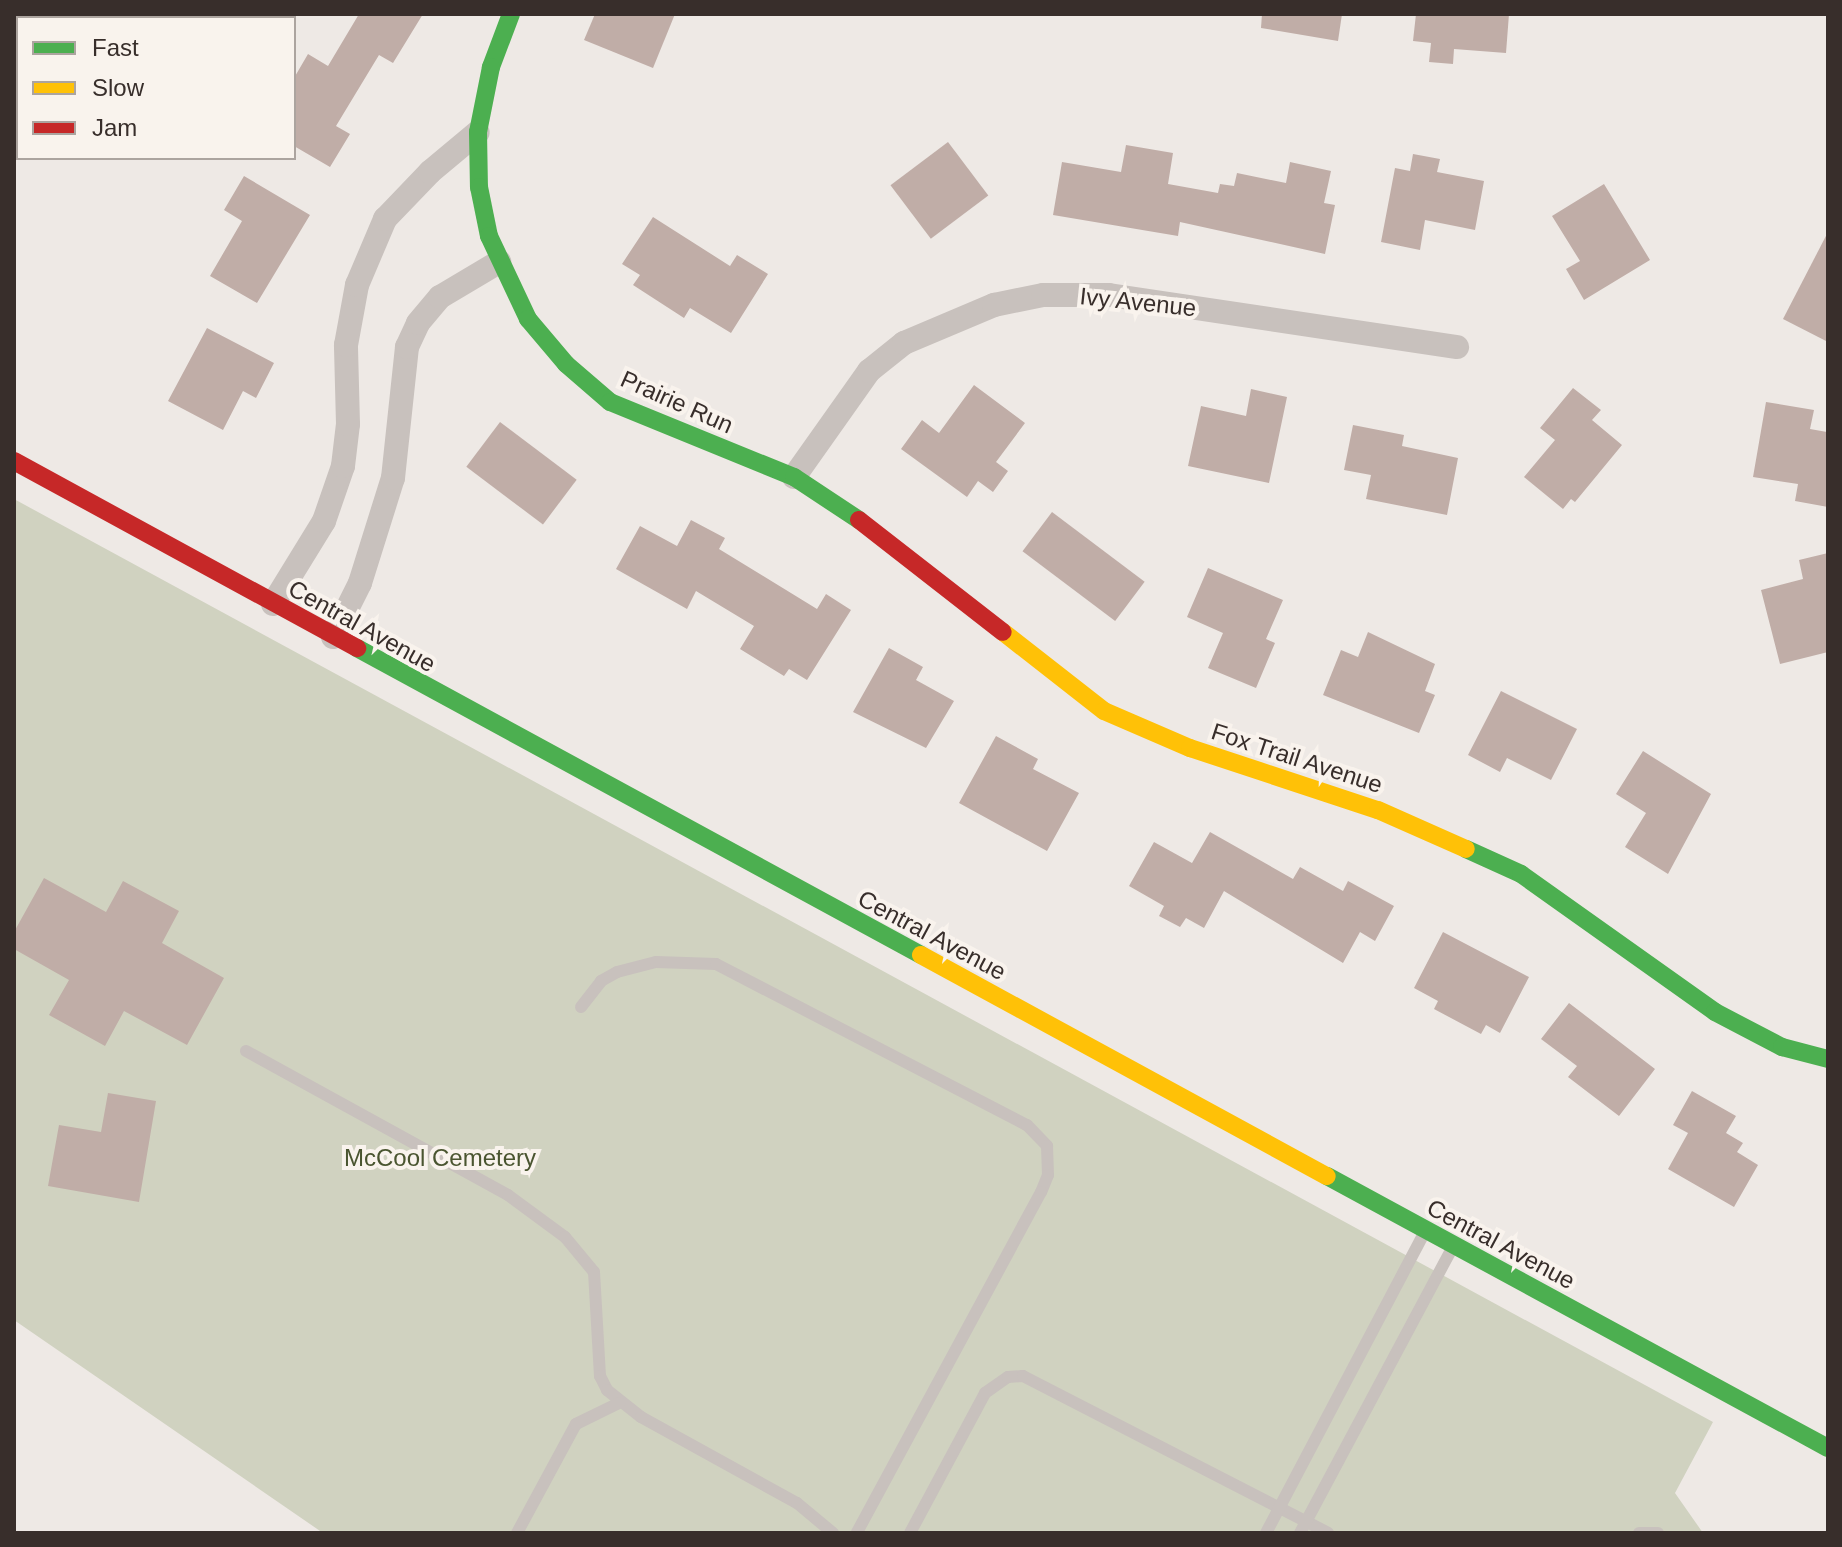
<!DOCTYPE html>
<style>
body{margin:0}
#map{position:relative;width:1842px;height:1547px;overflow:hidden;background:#eee9e5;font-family:Helvetica,sans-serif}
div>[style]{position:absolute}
.green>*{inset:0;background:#d0d2c0}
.building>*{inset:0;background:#c0ada7;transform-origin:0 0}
.lane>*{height:12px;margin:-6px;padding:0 6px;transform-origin:6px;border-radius:6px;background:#c8c1bd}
.street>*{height:24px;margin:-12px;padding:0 12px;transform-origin:12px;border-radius:12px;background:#c8c1bd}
.fast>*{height:18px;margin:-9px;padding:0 9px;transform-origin:9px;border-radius:9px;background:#4caf50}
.slow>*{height:18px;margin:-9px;padding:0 9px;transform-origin:9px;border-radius:9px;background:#ffc107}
.jam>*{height:18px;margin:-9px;padding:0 9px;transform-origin:9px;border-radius:9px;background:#c62828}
span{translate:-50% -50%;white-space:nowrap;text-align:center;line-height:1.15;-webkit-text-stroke:8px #f9f3ed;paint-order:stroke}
.street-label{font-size:24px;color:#382e2b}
.park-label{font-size:24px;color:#4a5530}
.frame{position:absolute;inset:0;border:16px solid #382e2b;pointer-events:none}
.legend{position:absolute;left:16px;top:16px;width:280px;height:144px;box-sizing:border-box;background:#f9f3ed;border:2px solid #aca49f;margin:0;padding:10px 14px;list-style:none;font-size:24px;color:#382e2b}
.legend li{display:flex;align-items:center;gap:16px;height:40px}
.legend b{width:40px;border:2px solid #aca49f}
</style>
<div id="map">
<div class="green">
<div style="clip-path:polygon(14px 499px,1713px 1422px,1675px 1493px,1703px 1533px,323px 1533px,14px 1320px)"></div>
</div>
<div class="building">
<div style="clip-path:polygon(359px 14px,423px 14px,393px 63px,379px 55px,336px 126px,350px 134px,330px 167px,294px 146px,294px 78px,308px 54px,328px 66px)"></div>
<div style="clip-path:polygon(595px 14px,675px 14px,653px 68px,584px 40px)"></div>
<div style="clip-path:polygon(1262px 14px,1342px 14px,1338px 41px,1261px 28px)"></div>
<div style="clip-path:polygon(1416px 14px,1509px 14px,1506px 53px,1454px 49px,1453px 64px,1429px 62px,1431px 43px,1413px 41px)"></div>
<div style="left:948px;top:142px;width:67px;height:72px;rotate:53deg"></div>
<div style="clip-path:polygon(1126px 145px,1173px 153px,1168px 184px,1218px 193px,1220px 184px,1234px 186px,1237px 173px,1286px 183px,1290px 162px,1331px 171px,1324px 203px,1335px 205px,1325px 254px,1180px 222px,1178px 236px,1053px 215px,1062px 162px,1121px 172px)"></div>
<div style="clip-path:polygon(1413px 154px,1440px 159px,1437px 172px,1484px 181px,1475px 230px,1425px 220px,1420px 250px,1381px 242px,1395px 168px,1410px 171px)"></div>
<div style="clip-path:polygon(244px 176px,310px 215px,257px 303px,210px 276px,242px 221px,224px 210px)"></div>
<div style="clip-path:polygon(1604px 184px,1650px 260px,1584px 300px,1566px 269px,1580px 261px,1552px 216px)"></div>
<div style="clip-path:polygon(653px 217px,730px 266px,737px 255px,768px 274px,731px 333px,690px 308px,684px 318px,633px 285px,640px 275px,622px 264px)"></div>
<div style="clip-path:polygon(1828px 232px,1828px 342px,1783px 319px)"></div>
<div style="clip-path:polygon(207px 328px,274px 363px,256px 398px,243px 391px,223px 430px,168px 401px)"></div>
<div style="clip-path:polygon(974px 385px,1025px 423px,996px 462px,1008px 471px,993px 492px,978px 481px,967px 497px,901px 449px,922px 420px,939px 433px)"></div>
<div style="clip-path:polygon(1573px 388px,1601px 410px,1592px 420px,1622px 445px,1575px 502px,1571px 499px,1563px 509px,1524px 477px,1555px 440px,1540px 428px)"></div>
<div style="clip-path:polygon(1251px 389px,1287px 397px,1269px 483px,1188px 466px,1201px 406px,1246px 416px)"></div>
<div style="clip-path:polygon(1766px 402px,1814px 410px,1810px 429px,1827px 432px,1828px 507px,1795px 501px,1798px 484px,1753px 477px)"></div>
<div style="left:500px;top:422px;width:96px;height:56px;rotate:37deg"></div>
<div style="clip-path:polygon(1353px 425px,1404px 435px,1402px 446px,1458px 458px,1447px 515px,1366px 499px,1371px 475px,1344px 470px)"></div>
<div style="left:1052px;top:512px;width:116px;height:49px;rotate:37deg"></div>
<div style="clip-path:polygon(691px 520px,725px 538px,719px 549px,817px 609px,826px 594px,851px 610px,807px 680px,789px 669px,784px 676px,740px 649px,754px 626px,696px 591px,687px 609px,616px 569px,640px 526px,677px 546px)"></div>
<div style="clip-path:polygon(1828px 553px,1828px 652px,1780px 664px,1761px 590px,1803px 579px,1799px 560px)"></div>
<div style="clip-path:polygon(1208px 568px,1283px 600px,1266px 639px,1275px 643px,1256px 688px,1208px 668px,1223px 633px,1187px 617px)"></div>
<div style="clip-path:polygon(1368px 632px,1435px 664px,1425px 691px,1435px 695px,1419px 733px,1323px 695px,1341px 650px,1358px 657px)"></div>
<div style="clip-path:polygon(889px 648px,923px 667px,916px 680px,954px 701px,926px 748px,853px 712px)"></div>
<div style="clip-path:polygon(1501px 691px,1577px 729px,1551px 780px,1507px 758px,1500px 772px,1468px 755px)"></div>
<div style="clip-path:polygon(996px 736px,1038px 759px,1033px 769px,1079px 793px,1047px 851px,959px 803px)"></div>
<div style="clip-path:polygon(1643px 751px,1711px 794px,1668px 874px,1625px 847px,1646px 813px,1616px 794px)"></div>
<div style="clip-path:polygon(1210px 832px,1293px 879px,1300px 867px,1343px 891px,1348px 881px,1394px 906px,1375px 941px,1360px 932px,1343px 963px,1224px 891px,1204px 928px,1186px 918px,1180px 927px,1159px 916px,1164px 906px,1129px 886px,1154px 842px,1192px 863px)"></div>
<div style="clip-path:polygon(44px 878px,106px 912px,123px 881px,179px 911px,162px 943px,224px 978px,187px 1045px,124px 1011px,105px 1046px,49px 1015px,69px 980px,14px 949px,14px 932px)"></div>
<div style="clip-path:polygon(1443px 932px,1529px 977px,1500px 1033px,1486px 1025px,1481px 1034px,1434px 1009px,1438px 1001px,1414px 988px)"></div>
<div style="clip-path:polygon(1569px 1003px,1655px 1069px,1619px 1116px,1568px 1077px,1577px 1066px,1541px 1039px)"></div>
<div style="clip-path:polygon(1692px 1091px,1736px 1116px,1726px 1133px,1743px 1143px,1737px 1152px,1758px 1165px,1734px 1207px,1668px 1169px,1688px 1133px,1673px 1125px)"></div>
<div style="clip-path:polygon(108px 1093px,156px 1101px,139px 1202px,48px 1186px,59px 1125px,101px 1132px)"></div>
</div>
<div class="lane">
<div style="left:581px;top:1007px;width:33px;rotate:-52deg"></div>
<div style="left:601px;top:981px;width:18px;rotate:-29deg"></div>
<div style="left:617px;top:972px;width:40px;rotate:-14.4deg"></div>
<div style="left:656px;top:962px;width:60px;rotate:1.9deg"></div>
<div style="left:716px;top:964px;width:350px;rotate:27.4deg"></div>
<div style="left:1027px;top:1125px;width:29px;rotate:46deg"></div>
<div style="left:1047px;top:1146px;width:29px;rotate:88deg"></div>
<div style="left:1048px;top:1175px;width:18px;rotate:112deg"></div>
<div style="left:1041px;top:1192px;width:387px;rotate:118.4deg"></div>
<div style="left:246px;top:1051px;width:299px;rotate:28.8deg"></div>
<div style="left:508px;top:1195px;width:71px;rotate:36.4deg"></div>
<div style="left:565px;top:1237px;width:45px;rotate:50.4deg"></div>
<div style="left:594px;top:1272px;width:104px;rotate:86.7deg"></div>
<div style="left:600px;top:1376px;width:16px;rotate:63deg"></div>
<div style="left:607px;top:1390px;width:43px;rotate:38.5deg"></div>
<div style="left:641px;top:1417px;width:178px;rotate:28.9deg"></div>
<div style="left:797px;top:1503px;width:47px;rotate:39.8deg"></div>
<div style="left:517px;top:1533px;width:124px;rotate:-61.6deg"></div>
<div style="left:576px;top:1424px;width:48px;rotate:-26deg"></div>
<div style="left:910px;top:1533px;width:159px;rotate:-61.8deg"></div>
<div style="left:985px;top:1393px;width:28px;rotate:-35deg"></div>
<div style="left:1008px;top:1377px;width:15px;rotate:-4deg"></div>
<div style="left:1023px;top:1376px;width:343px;rotate:27.2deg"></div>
<div style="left:1266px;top:1533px;width:339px;rotate:-62.2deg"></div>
<div style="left:1300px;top:1533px;width:325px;rotate:-61.9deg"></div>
<div style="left:1639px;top:1533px;width:19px"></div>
</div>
<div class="street">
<div style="left:794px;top:477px;width:130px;rotate:-54.7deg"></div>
<div style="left:869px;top:371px;width:45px;rotate:-38.7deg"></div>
<div style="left:904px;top:343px;width:98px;rotate:-22.9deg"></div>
<div style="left:994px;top:305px;width:50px;rotate:-11.5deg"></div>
<div style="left:1043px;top:295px;width:66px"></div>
<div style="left:1109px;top:295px;width:352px;rotate:8.5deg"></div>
<div style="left:273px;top:604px;width:97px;rotate:-58.4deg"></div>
<div style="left:324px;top:521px;width:58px;rotate:-70.9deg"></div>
<div style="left:343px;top:466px;width:42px;rotate:-83.2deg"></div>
<div style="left:348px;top:424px;width:79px;rotate:-91.5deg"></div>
<div style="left:346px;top:345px;width:61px;rotate:-79.6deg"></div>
<div style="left:357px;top:285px;width:72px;rotate:-67deg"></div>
<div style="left:385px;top:219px;width:65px;rotate:-46.2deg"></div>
<div style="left:430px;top:172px;width:62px;rotate:-39.8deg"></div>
<div style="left:333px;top:637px;width:60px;rotate:-63.4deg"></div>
<div style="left:360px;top:583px;width:110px;rotate:-72.6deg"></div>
<div style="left:393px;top:478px;width:132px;rotate:-83.9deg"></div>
<div style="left:407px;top:347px;width:26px;rotate:-65deg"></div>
<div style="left:418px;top:323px;width:34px;rotate:-50deg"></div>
<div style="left:440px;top:297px;width:69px;rotate:-30.7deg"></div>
</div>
<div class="fast">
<div style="left:511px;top:14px;width:57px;rotate:110.7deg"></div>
<div style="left:491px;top:67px;width:66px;rotate:101.3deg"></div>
<div style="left:478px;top:132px;width:55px;rotate:89deg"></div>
<div style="left:479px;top:187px;width:50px;rotate:78.5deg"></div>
<div style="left:489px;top:236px;width:92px;rotate:64.8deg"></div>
<div style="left:528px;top:319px;width:59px;rotate:49.8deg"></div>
<div style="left:566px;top:364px;width:58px;rotate:40.8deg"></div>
<div style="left:610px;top:402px;width:199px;rotate:22.2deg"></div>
<div style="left:794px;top:477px;width:78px;rotate:33.5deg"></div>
<div style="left:357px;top:648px;width:642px;rotate:28.56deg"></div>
<div style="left:1466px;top:849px;width:60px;rotate:24.4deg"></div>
<div style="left:1521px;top:874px;width:238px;rotate:35.4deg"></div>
<div style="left:1715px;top:1012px;width:76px;rotate:27.6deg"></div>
<div style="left:1782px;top:1047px;width:48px;rotate:14.6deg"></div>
<div style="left:1327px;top:1176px;width:570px;rotate:28.5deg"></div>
</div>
<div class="slow">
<div style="left:1003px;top:632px;width:128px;rotate:38deg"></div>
<div style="left:1104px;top:711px;width:94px;rotate:23.3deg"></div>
<div style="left:1190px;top:748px;width:198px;rotate:18.3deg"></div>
<div style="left:1378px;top:810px;width:96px;rotate:23.9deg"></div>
<div style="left:921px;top:955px;width:462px;rotate:28.6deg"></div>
</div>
<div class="jam">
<div style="left:14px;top:461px;width:391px;rotate:28.6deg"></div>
<div style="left:859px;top:520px;width:182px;rotate:37.9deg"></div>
</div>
<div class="street-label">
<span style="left:1138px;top:302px;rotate:6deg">Ivy Avenue</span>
<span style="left:677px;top:402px;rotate:24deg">Prairie Run</span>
<span style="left:362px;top:626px;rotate:29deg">Central Avenue</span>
<span style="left:1297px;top:758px;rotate:18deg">Fox Trail Avenue</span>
<span style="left:932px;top:935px;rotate:28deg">Central Avenue</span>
<span style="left:1501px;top:1244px;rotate:28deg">Central Avenue</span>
</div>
<div class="park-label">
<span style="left:440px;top:1158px">McCool Cemetery</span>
</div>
<div class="frame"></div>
<ul class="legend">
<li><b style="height:10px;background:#4caf50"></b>Fast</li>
<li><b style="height:10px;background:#ffc107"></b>Slow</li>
<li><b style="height:10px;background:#c62828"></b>Jam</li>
</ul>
</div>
